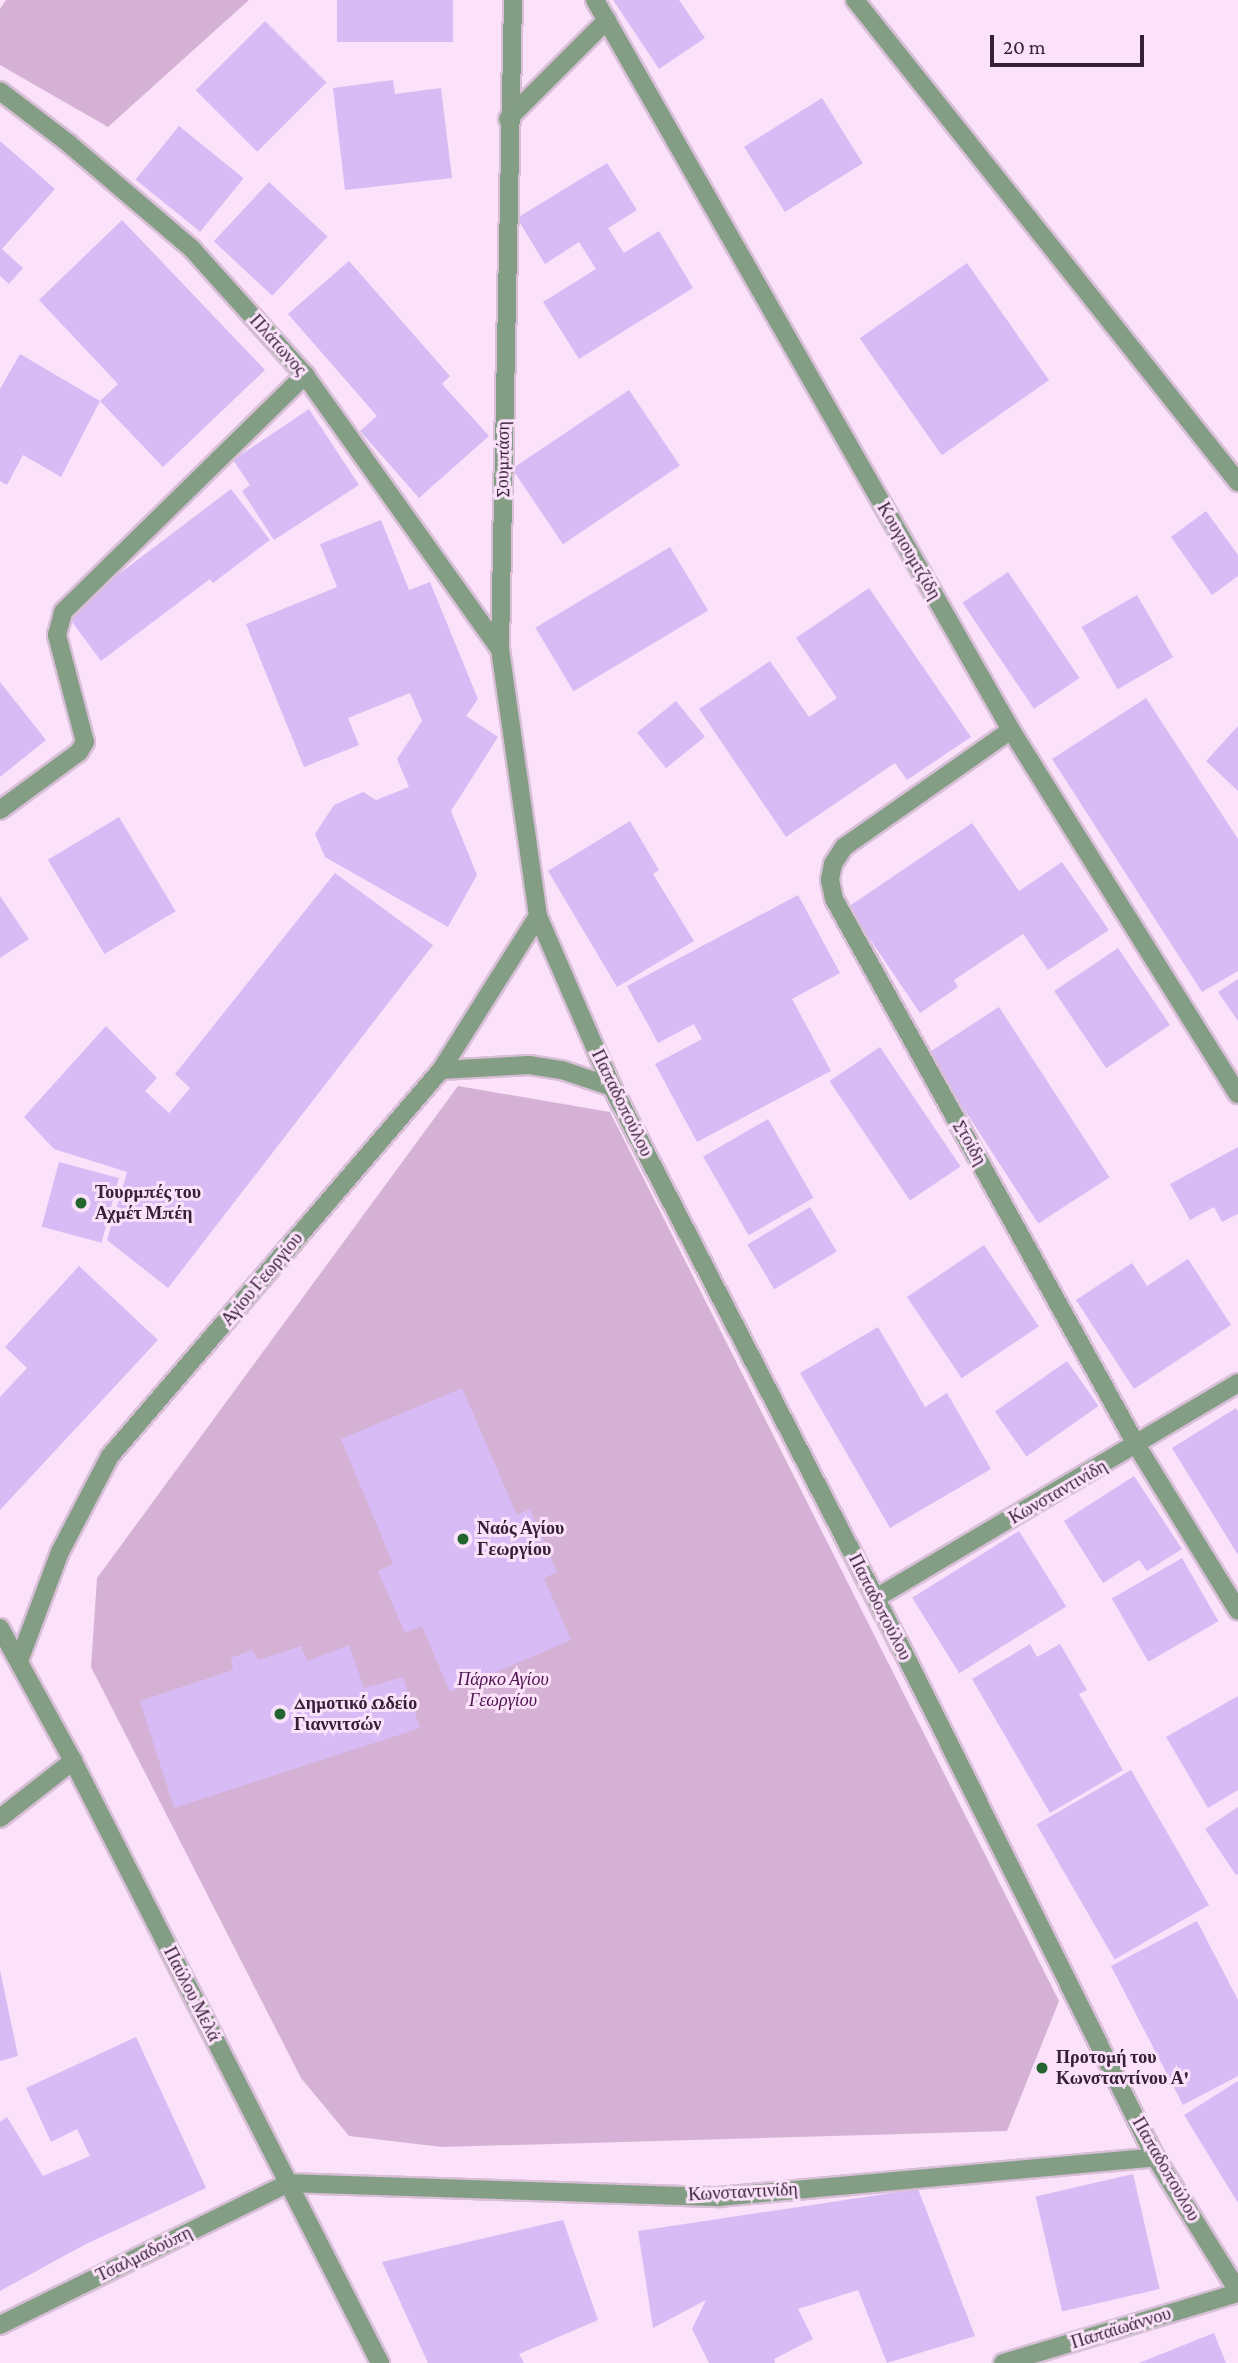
<!DOCTYPE html>
<meta charset="utf-8">
<style>
body{margin:0}
#map{position:relative;width:1238px;height:2363px;overflow:hidden;background:#fbe2fa;font-family:"Crimson Pro",serif}
div>[style]{position:absolute}
.green>*{inset:0;background:#d5b2d5}
.building>*{inset:0;background:#d7bbf5;transform-origin:0 0}
.roads{filter:drop-shadow(2px 0 #d8bfd7) drop-shadow(-2px 0 #d8bfd7) drop-shadow(0 2px #d8bfd7) drop-shadow(0 -2px #d8bfd7)}
.minor>*{height:18px;margin:-9px;padding:0 9px;transform-origin:9px;border-radius:9px;background:#849e85}
.dots>*{width:19px;height:19px;translate:-50% -50%;box-sizing:border-box;border:4px solid #fbe2fa;border-radius:50%}
span{translate:-50% -50%;white-space:nowrap;text-align:center;line-height:1.15;-webkit-text-stroke:6px #fbe2fa;paint-order:stroke}
.street-label{font-size:18px;color:#372037}
.poi-label{font-size:18px;color:#372037;font-weight:700}
.left{translate:0 -50%;text-align:left}
.park-label{font-size:18px;color:#4d144f;font-style:italic}
.scale{position:absolute;left:990px;top:35px;width:154px;height:32px;box-sizing:border-box;border:4px solid #372037;border-top:0;padding-left:9px;font-size:21px;line-height:24px;white-space:nowrap;color:#372037;-webkit-text-stroke:5px #fbe2fa;paint-order:stroke}
</style>
<div id="map">
<div class="green">
<div style="clip-path:polygon(6px 0,249px 0,108px 127px,0 65px,0 9px)"></div>
<div style="clip-path:polygon(458px 1086px,610px 1112px,1059px 2001px,1007px 2131px,442px 2147px,349px 2136px,301px 2078px,91px 1667px,97px 1578px)"></div>
</div>
<div class="building">
<div style="left:337px;top:0;width:116px;height:42px"></div>
<div style="clip-path:polygon(613px 0,679px 0,705px 38px,659px 69px)"></div>
<div style="left:265px;top:21px;width:87px;height:98px;rotate:45deg"></div>
<div style="clip-path:polygon(393px 80px,395px 94px,441px 88px,452px 178px,345px 190px,333px 88px)"></div>
<div style="left:822px;top:98px;width:77px;height:92px;rotate:58deg"></div>
<div style="left:179px;top:126px;width:83px;height:69px;rotate:39deg"></div>
<div style="clip-path:polygon(0 141px,55px 189px,2px 249px,23px 268px,9px 284px,0 276px)"></div>
<div style="clip-path:polygon(607px 163px,637px 210px,608px 228px,624px 253px,659px 231px,693px 288px,579px 359px,543px 302px,596px 269px,579px 242px,545px 264px,517px 218px)"></div>
<div style="left:269px;top:182px;width:80px;height:81px;rotate:43deg"></div>
<div style="clip-path:polygon(122px 220px,265px 370px,163px 467px,100px 401px,118px 384px,39px 300px)"></div>
<div style="clip-path:polygon(349px 261px,450px 376px,442px 384px,489px 436px,419px 498px,360px 431px,377px 416px,288px 314px)"></div>
<div style="left:967px;top:263px;width:143px;height:131px;rotate:55deg"></div>
<div style="clip-path:polygon(20px 354px,100px 401px,61px 477px,23px 455px,7px 485px,0 481px,0 389px)"></div>
<div style="left:629px;top:390px;width:91px;height:141px;rotate:56deg"></div>
<div style="clip-path:polygon(309px 409px,359px 485px,274px 540px,242px 491px,250px 485px,233px 460px)"></div>
<div style="clip-path:polygon(231px 489px,270px 540px,213px 583px,210px 579px,101px 661px,66px 614px)"></div>
<div style="clip-path:polygon(1206px 511px,1238px 555px,1238px 576px,1212px 595px,1171px 537px)"></div>
<div style="clip-path:polygon(381px 520px,409px 590px,430px 582px,478px 699px,466px 716px,498px 737px,451px 811px,477px 875px,448px 927px,325px 857px,315px 834px,334px 805px,363px 792px,376px 800px,409px 787px,397px 759px,422px 721px,410px 693px,348px 718px,359px 745px,304px 767px,246px 624px,337px 587px,320px 544px)"></div>
<div style="left:670px;top:547px;width:74px;height:157px;rotate:59deg"></div>
<div style="left:1008px;top:572px;width:128px;height:55px;rotate:56deg"></div>
<div style="clip-path:polygon(869px 588px,971px 737px,907px 780px,895px 763px,786px 837px,699px 709px,770px 661px,809px 717px,837px 698px,796px 638px)"></div>
<div style="left:1137px;top:595px;width:72px;height:64px;rotate:60deg"></div>
<div style="clip-path:polygon(0 682px,46px 740px,0 777px)"></div>
<div style="clip-path:polygon(1146px 698px,1238px 839px,1238px 971px,1202px 992px,1052px 759px)"></div>
<div style="left:676px;top:701px;width:46px;height:50px;rotate:51deg"></div>
<div style="clip-path:polygon(1238px 726px,1238px 791px,1206px 761px)"></div>
<div style="left:119px;top:817px;width:110px;height:83px;rotate:59deg"></div>
<div style="clip-path:polygon(630px 821px,659px 870px,653px 874px,694px 941px,617px 987px,548px 871px)"></div>
<div style="clip-path:polygon(972px 823px,1019px 891px,1062px 862px,1109px 930px,1048px 970px,1023px 934px,954px 980px,958px 987px,920px 1013px,848px 907px)"></div>
<div style="clip-path:polygon(335px 873px,433px 945px,168px 1288px,107px 1240px,127px 1172px,54px 1149px,24px 1117px,106px 1026px,157px 1078px,145px 1091px,169px 1113px,190px 1088px,175px 1074px)"></div>
<div style="clip-path:polygon(798px 895px,840px 973px,792px 999px,831px 1071px,697px 1142px,655px 1064px,702px 1039px,694px 1024px,658px 1043px,627px 986px)"></div>
<div style="clip-path:polygon(0 896px,29px 939px,0 958px)"></div>
<div style="left:1118px;top:948px;width:93px;height:77px;rotate:56deg"></div>
<div style="clip-path:polygon(1238px 979px,1238px 1021px,1218px 992px)"></div>
<div style="left:999px;top:1007px;width:203px;height:85px;rotate:57deg"></div>
<div style="left:880px;top:1047px;width:144px;height:61px;rotate:56deg"></div>
<div style="left:768px;top:1119px;width:91px;height:75px;rotate:60deg"></div>
<div style="clip-path:polygon(1238px 1147px,1238px 1214px,1222px 1222px,1214px 1207px,1190px 1220px,1170px 1184px)"></div>
<div style="left:59px;top:1162px;width:62px;height:67px;rotate:15deg"></div>
<div style="left:810px;top:1207px;width:52px;height:73px;rotate:59deg"></div>
<div style="left:984px;top:1245px;width:98px;height:93px;rotate:56deg"></div>
<div style="clip-path:polygon(1188px 1259px,1231px 1325px,1134px 1389px,1076px 1300px,1132px 1263px,1147px 1286px)"></div>
<div style="clip-path:polygon(79px 1266px,158px 1340px,0 1510px,0 1397px,27px 1368px,5px 1347px)"></div>
<div style="clip-path:polygon(878px 1327px,925px 1407px,947px 1393px,991px 1469px,890px 1528px,800px 1373px)"></div>
<div style="left:1067px;top:1361px;width:55px;height:88px;rotate:55deg"></div>
<div style="clip-path:polygon(462px 1388px,517px 1515px,530px 1509px,557px 1572px,544px 1578px,571px 1640px,450px 1692px,422px 1626px,405px 1633px,378px 1571px,393px 1564px,341px 1439px)"></div>
<div style="clip-path:polygon(1236px 1408px,1238px 1411px,1238px 1555px,1172px 1448px)"></div>
<div style="clip-path:polygon(1134px 1476px,1182px 1549px,1147px 1571px,1139px 1560px,1103px 1583px,1064px 1521px)"></div>
<div style="left:1019px;top:1531px;width:89px;height:126px;rotate:58deg"></div>
<div style="left:1182px;top:1558px;width:73px;height:81px;rotate:60deg"></div>
<div style="clip-path:polygon(1030px 1644px,1037px 1657px,1060px 1644px,1087px 1690px,1079px 1694px,1123px 1770px,1050px 1813px,972px 1679px)"></div>
<div style="clip-path:polygon(349px 1645px,364px 1688px,403px 1677px,420px 1728px,174px 1808px,140px 1701px,233px 1670px,231px 1658px,252px 1650px,258px 1660px,301px 1646px,307px 1661px)"></div>
<div style="clip-path:polygon(1238px 1696px,1238px 1790px,1208px 1808px,1166px 1737px)"></div>
<div style="left:1131px;top:1770px;width:156px;height:109px;rotate:60deg"></div>
<div style="clip-path:polygon(1238px 1807px,1238px 1874px,1236px 1875px,1205px 1829px)"></div>
<div style="clip-path:polygon(1197px 1921px,1238px 2000px,1238px 2076px,1183px 2105px,1111px 1966px)"></div>
<div style="clip-path:polygon(0 1970px,18px 2056px,0 2061px)"></div>
<div style="clip-path:polygon(136px 2037px,206px 2188px,84px 2245px,0 2291px,0 2122px,7px 2117px,43px 2176px,90px 2156px,77px 2129px,51px 2142px,26px 2088px)"></div>
<div style="clip-path:polygon(1238px 2081px,1238px 2203px,1184px 2115px)"></div>
<div style="left:1133px;top:2174px;width:118px;height:100px;rotate:77deg"></div>
<div style="clip-path:polygon(918px 2189px,975px 2336px,887px 2363px,858px 2290px,798px 2309px,813px 2339px,774px 2359px,775px 2363px,709px 2363px,692px 2329px,706px 2300px,653px 2328px,638px 2231px)"></div>
<div style="clip-path:polygon(563px 2220px,598px 2320px,519px 2354px,524px 2363px,428px 2363px,382px 2262px)"></div>
<div style="clip-path:polygon(1214px 2333px,1226px 2363px,1139px 2363px)"></div>
</div>
<div class="roads">
<div class="minor">
<div style="left:513px;top:0;width:649px;rotate:91.15deg"></div>
<div style="left:500px;top:649px;width:270px;rotate:81.9deg"></div>
<div style="left:538px;top:916px;width:186px;rotate:66.6deg"></div>
<div style="left:612px;top:1087px;width:644px;rotate:62.72deg"></div>
<div style="left:907px;top:1659px;width:556px;rotate:63.53deg"></div>
<div style="left:1155px;top:2157px;width:158px;rotate:58.2deg"></div>
<div style="left:595px;top:0;width:840px;rotate:60.32deg"></div>
<div style="left:1011px;top:730px;width:429px;rotate:58.1deg"></div>
<div style="left:855px;top:0;width:616px;rotate:51.53deg"></div>
<div style="left:0;top:91px;width:86px;rotate:37.4deg"></div>
<div style="left:68px;top:143px;width:163px;rotate:40.5deg"></div>
<div style="left:192px;top:249px;width:169px;rotate:48.1deg"></div>
<div style="left:305px;top:375px;width:336px;rotate:54.6deg"></div>
<div style="left:508px;top:119px;width:140px;rotate:-45deg"></div>
<div style="left:1011px;top:730px;width:204px;rotate:145deg"></div>
<div style="left:844px;top:847px;width:20px;rotate:123deg"></div>
<div style="left:833px;top:864px;width:16px;rotate:101deg"></div>
<div style="left:830px;top:880px;width:19px;rotate:78deg"></div>
<div style="left:834px;top:899px;width:625px;rotate:61.02deg"></div>
<div style="left:1137px;top:1446px;width:193px;rotate:58.5deg"></div>
<div style="left:0;top:810px;width:98px;rotate:-36.3deg"></div>
<div style="left:79px;top:752px;width:12px;rotate:-59deg"></div>
<div style="left:85px;top:742px;width:111px;rotate:-104.7deg"></div>
<div style="left:57px;top:635px;width:24px;rotate:-75deg"></div>
<div style="left:63px;top:612px;width:339px;rotate:-44.4deg"></div>
<div style="left:441px;top:1070px;width:88px;rotate:-3.3deg"></div>
<div style="left:529px;top:1065px;width:33px;rotate:9deg"></div>
<div style="left:562px;top:1070px;width:53px;rotate:18.8deg"></div>
<div style="left:876px;top:1598px;width:421px;rotate:-30.7deg"></div>
<div style="left:0;top:1628px;width:152px;rotate:61.2deg"></div>
<div style="left:73px;top:1761px;width:676px;rotate:62.98deg"></div>
<div style="left:19px;top:1661px;width:116px;rotate:-69.4deg"></div>
<div style="left:60px;top:1552px;width:108px;rotate:-62.5deg"></div>
<div style="left:110px;top:1456px;width:508px;rotate:-49.39deg"></div>
<div style="left:441px;top:1070px;width:182px;rotate:-57.8deg"></div>
<div style="left:0;top:1818px;width:93px;rotate:-38deg"></div>
<div style="left:0;top:2325px;width:321px;rotate:-26.2deg"></div>
<div style="left:288px;top:2183px;width:431px;rotate:1.9deg"></div>
<div style="left:719px;top:2197px;width:438px;rotate:-5.2deg"></div>
<div style="left:1003px;top:2363px;width:245px;rotate:-16.6deg"></div>
</div>
</div>
<div class="dots">
<div style="left:81px;top:1203px;background:#24652f"></div>
<div style="left:463px;top:1539px;background:#24652f"></div>
<div style="left:280px;top:1714px;background:#24652f"></div>
<div style="left:1042px;top:2068px;background:#24652f"></div>
</div>
<div class="street-label">
<span style="left:278px;top:345px;rotate:48deg">Πλάτωνος</span>
<span style="left:503px;top:459px;rotate:-89deg">Σουμπάση</span>
<span style="left:909px;top:551px;rotate:60deg">Κουγιουμτζίδη</span>
<span style="left:622px;top:1103px;rotate:64deg">Παπαδοπούλου</span>
<span style="left:970px;top:1143px;rotate:61deg">Στοίδη</span>
<span style="left:262px;top:1279px;rotate:-50deg">Αγίου Γεωργίου</span>
<span style="left:1058px;top:1492px;rotate:-30deg">Κωνσταντινίδη</span>
<span style="left:880px;top:1607px;rotate:63deg">Παπαδοπούλου</span>
<span style="left:192px;top:1994px;rotate:63deg">Παύλου Μελά</span>
<span style="left:1166px;top:2169px;rotate:60deg">Παπαδοπούλου</span>
<span style="left:743px;top:2192px;rotate:-3deg">Κωνσταντινίδη</span>
<span style="left:144px;top:2254px;rotate:-26deg">Τσαλμαδούπη</span>
<span style="left:1121px;top:2328px;rotate:-17deg">Παπαϊωάννου</span>
</div>
<div class="poi-label">
<span class="left" style="left:95px;top:1203px">Τουρμπές του<br>Αχμέτ Μπέη</span>
<span class="left" style="left:477px;top:1539px">Ναός Αγίου<br>Γεωργίου</span>
<span class="left" style="left:294px;top:1714px">Δημοτικό Ωδείο<br>Γιαννιτσών</span>
<span class="left" style="left:1056px;top:2068px">Προτομή του<br>Κωνσταντίνου Α'</span>
</div>
<div class="park-label">
<span style="left:503px;top:1690px">Πάρκο Αγίου<br>Γεωργίου</span>
</div>
<div class="scale">20 m</div>
</div>
